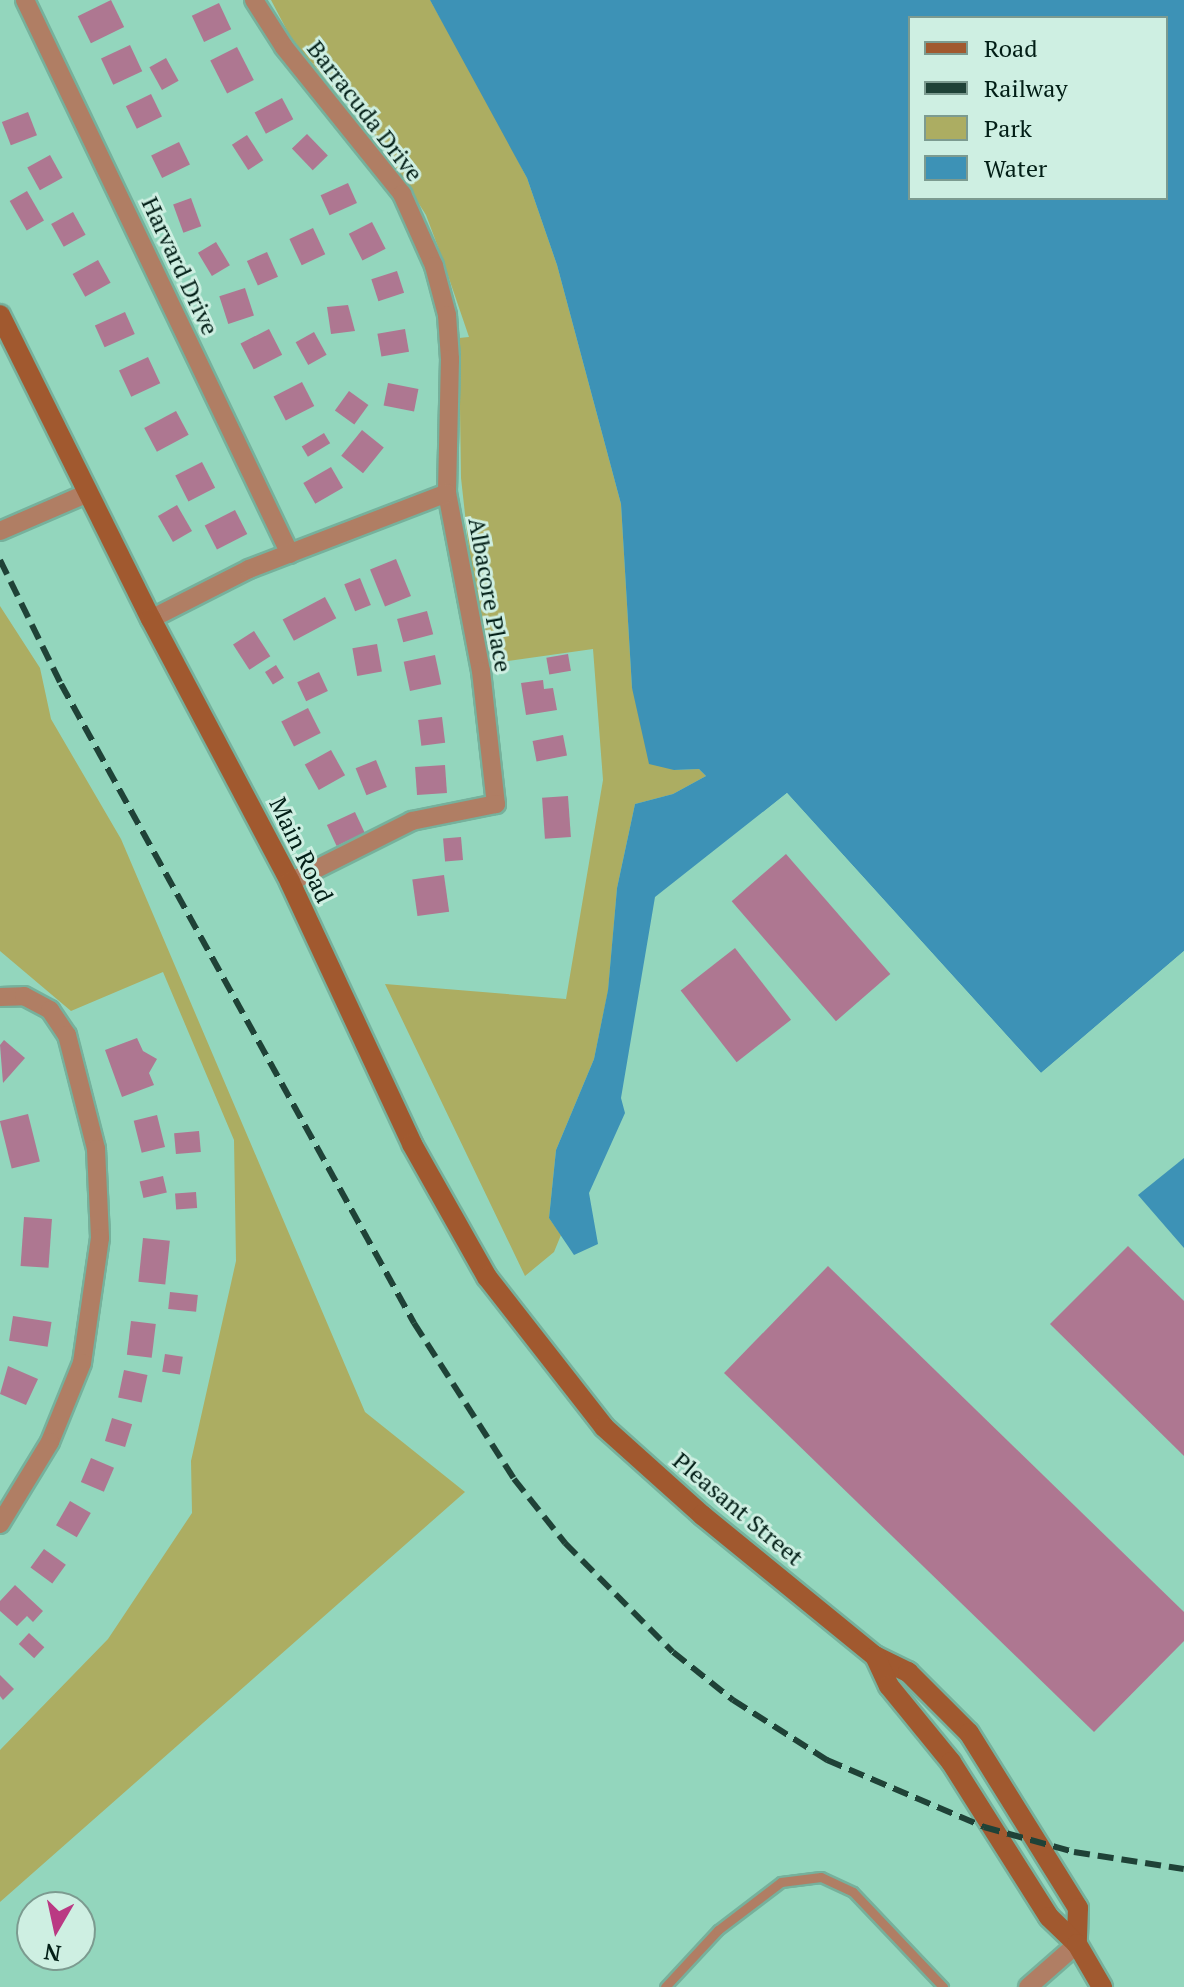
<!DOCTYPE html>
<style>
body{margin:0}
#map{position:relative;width:1184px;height:1987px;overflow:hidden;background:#93d6bd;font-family:"PT Serif",serif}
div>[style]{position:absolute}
.green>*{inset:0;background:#acad62}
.water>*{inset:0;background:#3d92b6}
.pier>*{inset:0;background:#93d6bd}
.building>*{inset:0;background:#ae7791;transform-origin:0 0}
.roads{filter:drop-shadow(2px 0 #76b19c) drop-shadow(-2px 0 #76b19c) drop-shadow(0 2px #76b19c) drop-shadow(0 -2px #76b19c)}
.service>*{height:9px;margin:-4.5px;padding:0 4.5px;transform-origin:4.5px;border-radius:4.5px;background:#b07e64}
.minor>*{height:18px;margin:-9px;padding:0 9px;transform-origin:9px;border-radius:9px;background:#b07e64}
.secondary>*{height:20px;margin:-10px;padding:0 10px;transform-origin:10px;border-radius:10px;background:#a1592f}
.rail>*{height:6px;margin-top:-3px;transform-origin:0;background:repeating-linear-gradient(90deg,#1f4237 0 16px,transparent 0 24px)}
span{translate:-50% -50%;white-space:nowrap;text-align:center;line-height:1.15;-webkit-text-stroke:6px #ceefe2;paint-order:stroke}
.street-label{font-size:24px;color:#021e16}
.legend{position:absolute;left:908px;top:16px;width:260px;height:184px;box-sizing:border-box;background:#ceefe2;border:2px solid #7c9b90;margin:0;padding:10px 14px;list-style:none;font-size:24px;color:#021e16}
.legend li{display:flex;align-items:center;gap:16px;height:40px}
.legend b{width:40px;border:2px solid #7c9b90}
.north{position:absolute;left:16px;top:1891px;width:80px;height:80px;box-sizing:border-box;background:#ceefe2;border:2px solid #7c9b90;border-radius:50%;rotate:189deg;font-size:22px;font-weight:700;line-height:32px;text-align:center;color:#021e16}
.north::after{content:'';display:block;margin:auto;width:28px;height:36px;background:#ba3983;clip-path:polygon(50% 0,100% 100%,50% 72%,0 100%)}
</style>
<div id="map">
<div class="green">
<div style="clip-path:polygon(271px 0,430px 0,483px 93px,527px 178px,557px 265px,621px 504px,632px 688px,674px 770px,699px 769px,706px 776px,673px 794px,635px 804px,617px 888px,608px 991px,594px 1059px,556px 1150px,549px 1218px,561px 1235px,554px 1252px,525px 1276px,385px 984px,566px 999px,603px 780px,593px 649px,494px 663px,472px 577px,461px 478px,459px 338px,469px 337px,441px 255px,426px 215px,378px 139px,292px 40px)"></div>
<div style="clip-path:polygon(0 606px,40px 668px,51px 719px,121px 839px,365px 1412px,465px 1492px,0 1902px,0 1750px,108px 1639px,192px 1513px,191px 1461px,236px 1261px,234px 1140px,163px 972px,71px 1011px,0 951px)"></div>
</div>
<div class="water">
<div style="clip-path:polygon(evenodd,430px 0,1184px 0,1184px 951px,1041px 1073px,787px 793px,655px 897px,621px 1098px,625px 1113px,589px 1193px,598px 1244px,574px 1255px,549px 1218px,556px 1150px,594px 1059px,608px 990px,617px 888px,635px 804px,673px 794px,706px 776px,699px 769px,674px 770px,649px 764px,632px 688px,621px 504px,557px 265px,527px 178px,430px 0,910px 18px,1166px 18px,1166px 198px,910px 198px,910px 18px)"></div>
<div style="clip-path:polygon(1184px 1158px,1184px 1248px,1138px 1195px)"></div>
</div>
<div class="pier">
<div style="clip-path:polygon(787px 793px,1041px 1073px,1184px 951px,1184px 956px,1040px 1077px,787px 799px,744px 828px)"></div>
</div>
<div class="building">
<div style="left:111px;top:0;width:30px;height:37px;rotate:64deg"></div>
<div style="left:219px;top:3px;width:29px;height:30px;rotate:65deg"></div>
<div style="left:130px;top:45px;width:29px;height:32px;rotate:65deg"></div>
<div style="left:237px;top:47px;width:37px;height:30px;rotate:63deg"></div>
<div style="left:166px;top:58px;width:26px;height:19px;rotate:61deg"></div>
<div style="left:151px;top:94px;width:25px;height:28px;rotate:64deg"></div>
<div style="left:282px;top:98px;width:24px;height:31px;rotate:62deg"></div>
<div style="left:28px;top:112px;width:25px;height:28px;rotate:69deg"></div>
<div style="left:307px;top:134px;width:30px;height:21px;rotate:46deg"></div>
<div style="left:247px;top:135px;width:30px;height:18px;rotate:57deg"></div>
<div style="left:179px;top:142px;width:25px;height:31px;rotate:64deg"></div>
<div style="left:50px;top:155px;width:26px;height:26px;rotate:61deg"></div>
<div style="left:348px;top:183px;width:22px;height:30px;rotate:66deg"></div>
<div style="left:27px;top:191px;width:34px;height:20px;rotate:60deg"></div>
<div style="left:191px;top:198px;width:30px;height:19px;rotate:70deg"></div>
<div style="left:73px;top:212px;width:26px;height:25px;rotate:61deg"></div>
<div style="left:372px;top:222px;width:30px;height:26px;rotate:63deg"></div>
<div style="left:313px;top:228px;width:29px;height:26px;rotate:65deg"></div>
<div style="left:216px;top:242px;width:27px;height:21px;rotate:59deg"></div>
<div style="left:267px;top:252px;width:27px;height:22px;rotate:66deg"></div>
<div style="left:98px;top:260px;width:26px;height:29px;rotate:61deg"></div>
<div style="left:397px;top:271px;width:23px;height:27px;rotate:72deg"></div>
<div style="left:245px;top:288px;width:29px;height:27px;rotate:72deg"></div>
<div style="clip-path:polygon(348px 305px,355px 331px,331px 334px,327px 307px)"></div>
<div style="left:125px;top:312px;width:24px;height:33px;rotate:66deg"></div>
<div style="left:269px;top:329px;width:29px;height:32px;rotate:63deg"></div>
<div style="left:405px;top:329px;width:23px;height:28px;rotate:80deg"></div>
<div style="left:314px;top:332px;width:26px;height:21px;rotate:61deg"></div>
<div style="left:148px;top:357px;width:29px;height:32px;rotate:65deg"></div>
<div style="left:302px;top:382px;width:27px;height:32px;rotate:63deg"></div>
<div style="left:388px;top:383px;width:31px;height:23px;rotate:11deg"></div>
<div style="left:349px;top:391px;width:24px;height:24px;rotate:36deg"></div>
<div style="left:176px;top:411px;width:27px;height:36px;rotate:62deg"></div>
<div style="left:362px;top:430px;width:28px;height:33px;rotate:39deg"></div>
<div style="left:324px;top:433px;width:12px;height:26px;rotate:59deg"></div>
<div style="left:202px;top:462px;width:29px;height:30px;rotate:63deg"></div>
<div style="left:331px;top:467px;width:24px;height:32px;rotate:60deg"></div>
<div style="left:177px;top:505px;width:30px;height:22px;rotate:60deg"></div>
<div style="left:235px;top:510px;width:27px;height:34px;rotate:63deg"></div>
<div style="left:396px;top:559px;width:40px;height:28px;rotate:68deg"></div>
<div style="left:360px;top:578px;width:29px;height:17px;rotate:68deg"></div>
<div style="left:325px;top:597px;width:24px;height:48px;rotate:62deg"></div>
<div style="left:427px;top:611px;width:24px;height:31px;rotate:75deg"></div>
<div style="left:254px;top:631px;width:30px;height:25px;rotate:57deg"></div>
<div style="left:377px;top:644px;width:28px;height:25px;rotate:80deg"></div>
<div style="left:568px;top:654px;width:17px;height:22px;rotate:80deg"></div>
<div style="left:435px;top:655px;width:30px;height:32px;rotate:78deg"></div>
<div style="left:276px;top:665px;width:15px;height:13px;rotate:58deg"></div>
<div style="left:319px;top:672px;width:21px;height:24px;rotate:65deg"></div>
<div style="clip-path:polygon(543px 680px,544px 689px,553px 688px,557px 710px,526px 715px,521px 683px)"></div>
<div style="left:308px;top:708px;width:28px;height:30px;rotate:63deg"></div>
<div style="left:442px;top:717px;width:26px;height:24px;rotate:83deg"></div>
<div style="left:563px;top:735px;width:21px;height:31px;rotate:79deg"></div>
<div style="left:331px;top:750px;width:29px;height:30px;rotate:61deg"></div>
<div style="left:376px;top:760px;width:29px;height:22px;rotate:68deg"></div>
<div style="left:445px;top:765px;width:28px;height:30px;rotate:86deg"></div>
<div style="left:568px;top:796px;width:41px;height:26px;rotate:86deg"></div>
<div style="left:355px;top:812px;width:23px;height:31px;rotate:65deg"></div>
<div style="left:461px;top:837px;width:23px;height:18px;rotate:85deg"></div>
<div style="left:786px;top:854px;width:159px;height:72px;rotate:49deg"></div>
<div style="left:444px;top:875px;width:37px;height:32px;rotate:82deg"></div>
<div style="left:735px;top:948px;width:91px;height:69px;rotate:52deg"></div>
<div style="clip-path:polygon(137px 1038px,143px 1051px,157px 1059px,149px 1073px,154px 1085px,122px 1097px,105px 1050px)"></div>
<div style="clip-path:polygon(4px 1040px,25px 1058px,3px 1083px,0 1045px)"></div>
<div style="left:28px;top:1114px;width:49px;height:29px;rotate:76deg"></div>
<div style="left:157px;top:1115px;width:33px;height:24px;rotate:76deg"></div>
<div style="left:199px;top:1131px;width:21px;height:25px;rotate:85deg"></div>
<div style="left:163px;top:1176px;width:17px;height:24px;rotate:77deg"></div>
<div style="left:196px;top:1192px;width:16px;height:21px;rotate:86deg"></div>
<div style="left:24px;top:1217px;width:28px;height:49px;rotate:4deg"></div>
<div style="left:143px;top:1238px;width:27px;height:44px;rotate:6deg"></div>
<div style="clip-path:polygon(1128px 1246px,1184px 1301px,1184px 1456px,1050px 1324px)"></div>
<div style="clip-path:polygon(828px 1266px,1184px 1612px,1184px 1641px,1094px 1732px,724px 1373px)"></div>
<div style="left:170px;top:1292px;width:28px;height:17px;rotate:6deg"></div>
<div style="left:13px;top:1316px;width:39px;height:25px;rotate:9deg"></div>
<div style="left:131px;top:1321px;width:25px;height:34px;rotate:7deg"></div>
<div style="left:165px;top:1354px;width:18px;height:18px;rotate:9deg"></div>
<div style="clip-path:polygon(8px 1366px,38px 1379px,26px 1405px,0 1394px)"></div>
<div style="left:124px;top:1370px;width:24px;height:28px;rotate:12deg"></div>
<div style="left:112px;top:1418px;width:21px;height:24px;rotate:17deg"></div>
<div style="left:91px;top:1458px;width:25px;height:26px;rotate:23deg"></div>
<div style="left:70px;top:1501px;width:24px;height:28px;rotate:30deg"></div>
<div style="left:44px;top:1549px;width:27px;height:23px;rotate:36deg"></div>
<div style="clip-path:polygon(15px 1585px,43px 1611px,33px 1622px,27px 1616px,17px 1626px,0 1611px,0 1601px)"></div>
<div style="left:29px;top:1633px;width:21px;height:15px;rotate:43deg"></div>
<div style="clip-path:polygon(0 1675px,14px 1689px,3px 1700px,0 1696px)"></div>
</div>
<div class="roads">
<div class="service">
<div style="left:665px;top:1987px;width:78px;rotate:-47.1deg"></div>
<div style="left:718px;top:1930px;width:79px;rotate:-37.3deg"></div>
<div style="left:781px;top:1882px;width:40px;rotate:-7.1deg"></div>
<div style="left:821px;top:1877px;width:35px;rotate:25deg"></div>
<div style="left:853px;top:1892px;width:131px;rotate:46.5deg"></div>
</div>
<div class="minor">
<div style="left:25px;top:0;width:614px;rotate:64.44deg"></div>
<div style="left:254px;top:0;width:56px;rotate:57.4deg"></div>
<div style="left:284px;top:47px;width:189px;rotate:51.2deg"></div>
<div style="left:402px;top:194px;width:79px;rotate:66deg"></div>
<div style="left:434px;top:266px;width:51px;rotate:75.1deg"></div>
<div style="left:447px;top:315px;width:44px;rotate:86.1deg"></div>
<div style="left:450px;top:359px;width:134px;rotate:91.3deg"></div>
<div style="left:447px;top:493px;width:181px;rotate:79.2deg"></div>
<div style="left:481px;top:671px;width:134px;rotate:83.6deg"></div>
<div style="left:496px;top:804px;width:86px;rotate:168.6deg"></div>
<div style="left:412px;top:821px;width:136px;rotate:153.4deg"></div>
<div style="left:0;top:531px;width:96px;rotate:-23.4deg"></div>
<div style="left:151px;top:619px;width:110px;rotate:-27deg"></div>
<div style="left:249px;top:569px;width:212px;rotate:-21deg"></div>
<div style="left:0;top:997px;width:24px;rotate:-2deg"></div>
<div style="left:24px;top:996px;width:30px;rotate:28deg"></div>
<div style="left:50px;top:1010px;width:30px;rotate:56deg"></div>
<div style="left:67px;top:1035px;width:118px;rotate:75.7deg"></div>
<div style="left:96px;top:1149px;width:89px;rotate:87.4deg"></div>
<div style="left:100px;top:1238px;width:126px;rotate:98.2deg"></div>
<div style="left:82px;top:1363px;width:85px;rotate:112.1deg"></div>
<div style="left:50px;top:1442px;width:96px;rotate:121.4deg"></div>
<div style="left:1028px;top:1987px;width:65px;rotate:-41.3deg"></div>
</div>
<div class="secondary">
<div style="left:0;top:315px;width:339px;rotate:63.6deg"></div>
<div style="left:151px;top:619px;width:297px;rotate:62.1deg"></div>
<div style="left:290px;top:882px;width:289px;rotate:65deg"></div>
<div style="left:412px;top:1144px;width:153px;rotate:60.6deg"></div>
<div style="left:487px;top:1277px;width:190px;rotate:52deg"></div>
<div style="left:604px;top:1427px;width:132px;rotate:41.9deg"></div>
<div style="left:702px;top:1515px;width:223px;rotate:39.2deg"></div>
<div style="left:875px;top:1656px;width:37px;rotate:26deg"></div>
<div style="left:908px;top:1672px;width:86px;rotate:45deg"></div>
<div style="left:969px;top:1733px;width:206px;rotate:58.1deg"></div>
<div style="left:1078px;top:1908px;width:36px;rotate:92deg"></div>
<div style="left:875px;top:1656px;width:33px;rotate:65deg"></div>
<div style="left:889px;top:1686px;width:98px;rotate:50.8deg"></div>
<div style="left:951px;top:1762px;width:183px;rotate:57.7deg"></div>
<div style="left:1049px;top:1917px;width:39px;rotate:44deg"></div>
<div style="left:1077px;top:1944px;width:50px;rotate:59.8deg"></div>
</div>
</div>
<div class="rail">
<div style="left:0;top:560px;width:138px;rotate:63.8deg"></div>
<div style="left:61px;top:684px;width:730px;rotate:61.08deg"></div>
<div style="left:414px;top:1323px;width:185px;rotate:57.3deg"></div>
<div style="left:514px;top:1479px;width:82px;rotate:51.4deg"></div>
<div style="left:565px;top:1543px;width:153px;rotate:45.3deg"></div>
<div style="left:673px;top:1652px;width:77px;rotate:38.7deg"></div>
<div style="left:733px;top:1700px;width:112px;rotate:32.6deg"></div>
<div style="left:827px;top:1760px;width:171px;rotate:23.1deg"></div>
<div style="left:984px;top:1827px;width:93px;rotate:15.5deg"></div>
<div style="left:1074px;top:1852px;width:111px;rotate:8.8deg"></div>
</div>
<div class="street-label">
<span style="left:365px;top:111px;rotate:52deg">Barracuda Drive</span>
<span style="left:180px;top:266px;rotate:65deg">Harvard Drive</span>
<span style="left:490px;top:595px;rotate:80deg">Albacore Place</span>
<span style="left:301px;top:850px;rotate:64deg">Main Road</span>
<span style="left:738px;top:1509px;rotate:40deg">Pleasant Street</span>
</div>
<ul class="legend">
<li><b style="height:10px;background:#a1592f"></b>Road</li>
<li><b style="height:10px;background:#1f4237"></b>Railway</li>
<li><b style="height:22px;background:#acad62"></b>Park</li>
<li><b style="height:22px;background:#3d92b6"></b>Water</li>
</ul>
<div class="north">N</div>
</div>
